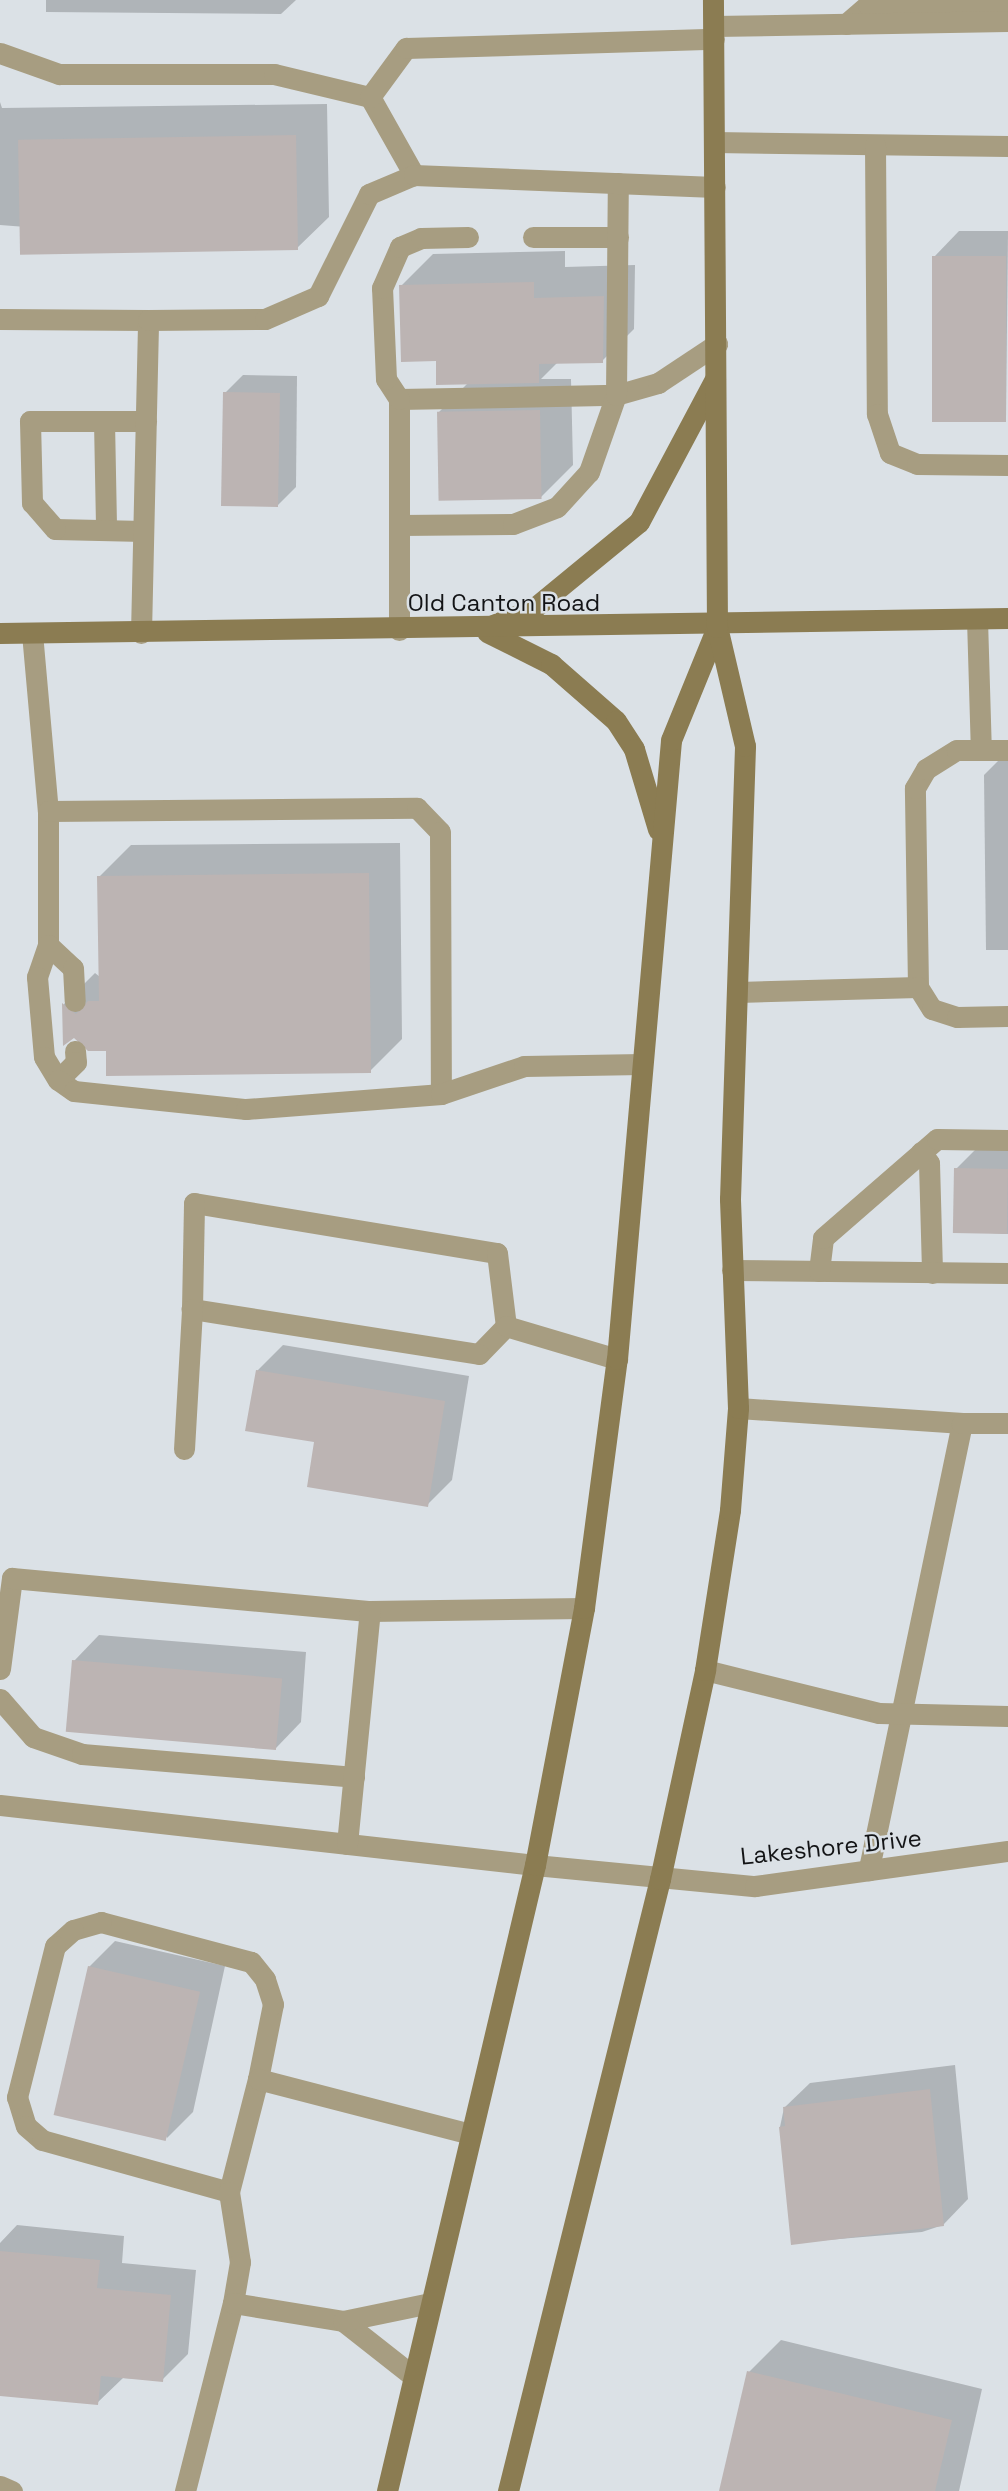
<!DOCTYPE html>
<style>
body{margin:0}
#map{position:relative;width:1008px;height:2491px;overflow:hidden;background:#dbe1e6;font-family:"Space Grotesk",sans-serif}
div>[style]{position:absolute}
.shadow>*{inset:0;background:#0003}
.building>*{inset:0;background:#bcb4b3;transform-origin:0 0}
.lane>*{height:21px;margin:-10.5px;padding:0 10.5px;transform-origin:10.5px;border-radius:10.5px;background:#a79d81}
.street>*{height:21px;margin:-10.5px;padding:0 10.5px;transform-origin:10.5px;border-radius:10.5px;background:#a79d81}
.secondary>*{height:21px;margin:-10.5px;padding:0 10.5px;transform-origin:10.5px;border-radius:10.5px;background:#8b7c52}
span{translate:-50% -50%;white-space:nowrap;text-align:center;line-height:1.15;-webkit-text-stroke:5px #dbe1e6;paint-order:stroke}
.street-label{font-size:24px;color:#131416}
</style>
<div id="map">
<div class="shadow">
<div style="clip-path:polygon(46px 0,296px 0,281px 14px,46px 12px)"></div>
<div style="clip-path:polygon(0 102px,2px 108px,327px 104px,329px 217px,297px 248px,0 225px)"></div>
<div style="clip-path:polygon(959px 231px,1008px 231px,1006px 420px,934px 257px)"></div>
<div style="clip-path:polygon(565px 251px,565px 267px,635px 265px,634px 329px,602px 361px,558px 362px,541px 379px,571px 379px,573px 465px,541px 497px,439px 412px,468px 383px,438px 360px,401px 286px,433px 254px)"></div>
<div style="clip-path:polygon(243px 375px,297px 376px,296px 487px,278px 505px,225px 393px)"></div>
<div style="clip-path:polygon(1008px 751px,1008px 950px,986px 950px,984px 775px)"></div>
<div style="clip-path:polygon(400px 843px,402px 1039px,370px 1071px,108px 1049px,75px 1036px,65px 1043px,64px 1004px,95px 973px,100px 977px,99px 877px,131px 845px)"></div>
<div style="clip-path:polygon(981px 1144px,1008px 1144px,1008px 1234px,955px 1231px,956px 1169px)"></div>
<div style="clip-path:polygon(283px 1345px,469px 1376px,452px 1480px,427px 1505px,316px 1441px,257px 1371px)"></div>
<div style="clip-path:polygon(99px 1635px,306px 1652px,301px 1722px,276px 1748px,74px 1661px)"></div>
<div style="clip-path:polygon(115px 1941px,225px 1966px,193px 2112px,167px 2138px,89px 1967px)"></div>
<div style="clip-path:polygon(955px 2065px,968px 2199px,943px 2225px,922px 2232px,792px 2243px,780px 2127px,784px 2108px,810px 2083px)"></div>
<div style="clip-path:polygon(17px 2225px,124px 2236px,122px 2263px,196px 2270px,188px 2354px,162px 2380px,123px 2378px,97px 2403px,0 2394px,0 2243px)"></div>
<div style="clip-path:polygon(781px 2340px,982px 2389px,959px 2491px,721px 2491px,749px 2372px)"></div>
</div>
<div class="building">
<div style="left:296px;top:135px;width:115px;height:278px;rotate:89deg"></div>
<div style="left:932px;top:256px;width:74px;height:166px"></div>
<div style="clip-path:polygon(534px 282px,534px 298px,604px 296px,603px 363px,539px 364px,539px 383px,436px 385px,436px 361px,401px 362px,399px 285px)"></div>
<div style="left:223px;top:392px;width:57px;height:114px;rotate:1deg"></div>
<div style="left:540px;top:410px;width:89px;height:103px;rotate:89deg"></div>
<div style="clip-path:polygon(369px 873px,371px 1073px,106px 1076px,106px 1051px,88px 1051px,74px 1038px,63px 1046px,62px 1003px,76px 1014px,88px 1001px,99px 1001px,97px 876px)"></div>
<div style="left:954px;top:1168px;width:54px;height:65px;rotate:1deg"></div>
<div style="clip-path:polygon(256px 1370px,445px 1401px,428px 1507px,307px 1487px,314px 1442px,245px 1431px)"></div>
<div style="left:72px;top:1660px;width:211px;height:72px;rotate:5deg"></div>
<div style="left:88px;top:1966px;width:115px;height:153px;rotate:13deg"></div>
<div style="clip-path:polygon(930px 2089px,944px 2226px,791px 2245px,779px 2127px,785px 2126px,783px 2107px)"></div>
<div style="clip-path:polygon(0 2251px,100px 2260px,97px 2288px,171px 2295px,163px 2382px,101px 2376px,98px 2405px,0 2396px)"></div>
<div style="clip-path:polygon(747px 2371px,952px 2420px,935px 2491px,719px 2491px)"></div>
</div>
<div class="lane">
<div style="left:846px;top:24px;width:29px;rotate:-41deg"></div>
<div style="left:868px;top:5px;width:140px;rotate:-0.4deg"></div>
<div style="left:714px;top:26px;width:294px;rotate:-1deg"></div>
<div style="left:0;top:53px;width:63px;rotate:19.6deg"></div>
<div style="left:59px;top:74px;width:215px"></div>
<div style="left:274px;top:74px;width:99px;rotate:13.5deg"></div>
<div style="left:370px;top:97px;width:90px;rotate:60.6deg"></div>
<div style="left:370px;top:97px;width:61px;rotate:-53.7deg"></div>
<div style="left:406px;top:48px;width:308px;rotate:-1.7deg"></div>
<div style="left:714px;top:142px;width:294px;rotate:0.8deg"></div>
<div style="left:875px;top:145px;width:269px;rotate:89.6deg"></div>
<div style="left:877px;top:414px;width:41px;rotate:71.6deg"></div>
<div style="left:890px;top:453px;width:29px;rotate:22deg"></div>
<div style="left:917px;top:464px;width:91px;rotate:0.6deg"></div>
<div style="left:533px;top:237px;width:85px"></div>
<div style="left:0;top:319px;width:148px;rotate:0.4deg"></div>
<div style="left:399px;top:399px;width:217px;rotate:-1.1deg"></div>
<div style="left:616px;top:395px;width:44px;rotate:-15.9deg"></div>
<div style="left:658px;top:383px;width:71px;rotate:-33.5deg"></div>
<div style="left:104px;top:421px;width:109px;rotate:88.9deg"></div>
<div style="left:400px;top:525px;width:113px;rotate:-0.5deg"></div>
<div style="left:513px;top:524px;width:47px;rotate:-21.1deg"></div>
<div style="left:557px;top:507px;width:47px;rotate:-47.6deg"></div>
<div style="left:589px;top:472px;width:82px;rotate:-70.7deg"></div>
<div style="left:616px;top:395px;width:212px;rotate:-89.5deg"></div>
<div style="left:143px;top:531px;width:88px;rotate:-178.7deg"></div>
<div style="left:55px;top:529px;width:35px;rotate:-131deg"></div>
<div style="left:32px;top:503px;width:82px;rotate:-91.4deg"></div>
<div style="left:30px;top:421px;width:116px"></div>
<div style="left:977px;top:619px;width:131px;rotate:88.3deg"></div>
<div style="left:399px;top:630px;width:231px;rotate:-90deg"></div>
<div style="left:399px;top:399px;width:24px;rotate:-123deg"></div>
<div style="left:386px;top:379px;width:91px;rotate:-92.5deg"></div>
<div style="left:382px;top:288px;width:45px;rotate:-66.3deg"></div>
<div style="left:400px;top:247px;width:23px;rotate:-23deg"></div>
<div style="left:421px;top:238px;width:47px;rotate:-1.2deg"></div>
<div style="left:32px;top:633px;width:179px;rotate:84.9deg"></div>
<div style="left:48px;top:811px;width:134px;rotate:90deg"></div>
<div style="left:48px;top:945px;width:34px;rotate:109deg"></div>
<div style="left:37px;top:977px;width:80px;rotate:85deg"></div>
<div style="left:44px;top:1057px;width:27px;rotate:59deg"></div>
<div style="left:141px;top:633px;width:313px;rotate:-88.7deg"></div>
<div style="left:148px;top:320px;width:117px;rotate:-0.5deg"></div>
<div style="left:265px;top:319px;width:58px;rotate:-23.5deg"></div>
<div style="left:318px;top:296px;width:114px;rotate:-63.4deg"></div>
<div style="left:369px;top:194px;width:49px;rotate:-22.9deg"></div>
<div style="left:414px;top:175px;width:301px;rotate:2.3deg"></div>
<div style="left:48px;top:811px;width:369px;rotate:-0.5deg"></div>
<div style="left:417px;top:808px;width:33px;rotate:46deg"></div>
<div style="left:440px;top:832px;width:262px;rotate:89.8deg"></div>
<div style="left:48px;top:945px;width:34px;rotate:43deg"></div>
<div style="left:73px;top:968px;width:33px;rotate:87deg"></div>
<div style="left:918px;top:987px;width:199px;rotate:-90.9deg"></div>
<div style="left:915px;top:788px;width:22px;rotate:-60deg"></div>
<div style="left:926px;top:769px;width:36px;rotate:-32deg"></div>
<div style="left:957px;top:750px;width:51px"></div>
<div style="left:738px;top:992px;width:180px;rotate:-1.6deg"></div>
<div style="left:918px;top:987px;width:26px;rotate:58deg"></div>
<div style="left:932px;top:1009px;width:26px;rotate:18deg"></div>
<div style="left:957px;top:1017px;width:51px;rotate:-1.1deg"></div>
<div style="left:75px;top:1051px;width:11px;rotate:85deg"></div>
<div style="left:76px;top:1062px;width:25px;rotate:135deg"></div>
<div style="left:58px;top:1080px;width:19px;rotate:35deg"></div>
<div style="left:74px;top:1091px;width:173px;rotate:6deg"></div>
<div style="left:246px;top:1109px;width:196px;rotate:-4.4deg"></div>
<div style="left:441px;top:1094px;width:88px;rotate:-18.6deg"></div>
<div style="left:524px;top:1066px;width:118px;rotate:-1deg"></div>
<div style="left:921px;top:1152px;width:14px;rotate:54deg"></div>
<div style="left:929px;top:1163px;width:110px;rotate:88.4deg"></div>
<div style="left:194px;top:1203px;width:307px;rotate:9.4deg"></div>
<div style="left:497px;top:1253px;width:74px;rotate:83deg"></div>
<div style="left:506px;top:1326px;width:39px;rotate:134deg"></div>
<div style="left:479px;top:1354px;width:291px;rotate:-171.1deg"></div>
<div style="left:192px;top:1309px;width:106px;rotate:-88.9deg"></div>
<div style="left:732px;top:1270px;width:276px;rotate:0.6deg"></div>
<div style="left:819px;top:1271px;width:33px;rotate:-83deg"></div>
<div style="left:823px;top:1238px;width:151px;rotate:-41deg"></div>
<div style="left:937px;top:1139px;width:71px;rotate:0.8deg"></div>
<div style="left:506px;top:1326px;width:116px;rotate:16.6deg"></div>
<div style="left:738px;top:1408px;width:225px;rotate:3.8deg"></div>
<div style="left:962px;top:1423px;width:457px;rotate:101.8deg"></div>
<div style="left:962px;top:1423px;width:46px"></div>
<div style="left:184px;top:1449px;width:140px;rotate:-86.7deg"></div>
<div style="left:0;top:1669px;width:92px;rotate:-82.5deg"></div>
<div style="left:12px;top:1578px;width:360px;rotate:5.3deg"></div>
<div style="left:370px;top:1611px;width:214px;rotate:-0.8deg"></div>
<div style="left:705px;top:1670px;width:179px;rotate:13.9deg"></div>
<div style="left:879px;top:1713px;width:129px;rotate:1.3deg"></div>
<div style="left:0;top:1699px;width:50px;rotate:49deg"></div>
<div style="left:33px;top:1737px;width:52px;rotate:19.1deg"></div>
<div style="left:82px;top:1754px;width:273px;rotate:4.8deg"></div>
<div style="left:0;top:1805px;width:538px;rotate:6.4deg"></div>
<div style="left:347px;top:1844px;width:234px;rotate:-84.4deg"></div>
<div style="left:258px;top:2079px;width:76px;rotate:-78.7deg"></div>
<div style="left:273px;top:2004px;width:26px;rotate:-108deg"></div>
<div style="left:265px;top:1979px;width:22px;rotate:-129deg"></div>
<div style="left:251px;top:1962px;width:155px;rotate:-165.1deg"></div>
<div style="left:101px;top:1922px;width:29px;rotate:164deg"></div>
<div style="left:73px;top:1930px;width:24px;rotate:138deg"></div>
<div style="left:55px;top:1946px;width:156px;rotate:104.1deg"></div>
<div style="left:17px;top:2097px;width:30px;rotate:73deg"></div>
<div style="left:26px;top:2126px;width:21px;rotate:41deg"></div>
<div style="left:42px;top:2140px;width:194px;rotate:15.5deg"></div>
<div style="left:229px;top:2192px;width:117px;rotate:-75.6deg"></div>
<div style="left:258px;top:2079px;width:220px;rotate:14.5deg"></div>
<div style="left:229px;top:2192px;width:71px;rotate:81.1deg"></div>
<div style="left:240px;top:2262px;width:42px;rotate:99.7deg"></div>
<div style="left:343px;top:2321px;width:89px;rotate:38.2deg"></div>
<div style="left:0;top:2486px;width:13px;rotate:23deg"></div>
<div style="left:185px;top:2491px;width:194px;rotate:-75.7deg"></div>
<div style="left:233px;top:2303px;width:111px;rotate:9.3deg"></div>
<div style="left:343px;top:2321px;width:89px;rotate:-11.7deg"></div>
</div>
<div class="street">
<div style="left:535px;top:1865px;width:221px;rotate:5.5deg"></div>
<div style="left:755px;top:1886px;width:255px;rotate:-7.9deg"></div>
</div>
<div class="secondary">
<div style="left:493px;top:625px;width:43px;rotate:-21.8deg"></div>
<div style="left:533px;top:609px;width:137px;rotate:-39.4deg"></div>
<div style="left:639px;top:522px;width:162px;rotate:-62deg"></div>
<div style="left:487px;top:632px;width:72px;rotate:26.6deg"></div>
<div style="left:551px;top:664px;width:86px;rotate:41.2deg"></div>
<div style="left:616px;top:721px;width:33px;rotate:57deg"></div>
<div style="left:634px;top:749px;width:84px;rotate:73.3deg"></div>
<div style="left:0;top:633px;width:1008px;rotate:-0.85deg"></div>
<div style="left:387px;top:2491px;width:643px;rotate:-76.7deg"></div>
<div style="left:535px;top:1865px;width:262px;rotate:-79.2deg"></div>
<div style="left:584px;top:1608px;width:251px;rotate:-82.5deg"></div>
<div style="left:617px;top:1359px;width:621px;rotate:-85.01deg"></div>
<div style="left:671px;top:740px;width:122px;rotate:-67.8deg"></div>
<div style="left:508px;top:2491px;width:631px;rotate:-76.05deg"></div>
<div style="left:660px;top:1879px;width:214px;rotate:-77.8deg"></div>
<div style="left:705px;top:1670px;width:162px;rotate:-81.1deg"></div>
<div style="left:730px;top:1510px;width:102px;rotate:-85.5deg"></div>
<div style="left:738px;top:1408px;width:209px;rotate:-92.2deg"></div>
<div style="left:730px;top:1199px;width:453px;rotate:-88.1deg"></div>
<div style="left:745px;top:746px;width:122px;rotate:-103.2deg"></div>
<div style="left:717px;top:627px;width:627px;rotate:-90.37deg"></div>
</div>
<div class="street-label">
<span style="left:504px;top:603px">Old Canton Road</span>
<span style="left:831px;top:1847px;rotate:-6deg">Lakeshore Drive</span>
</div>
</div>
